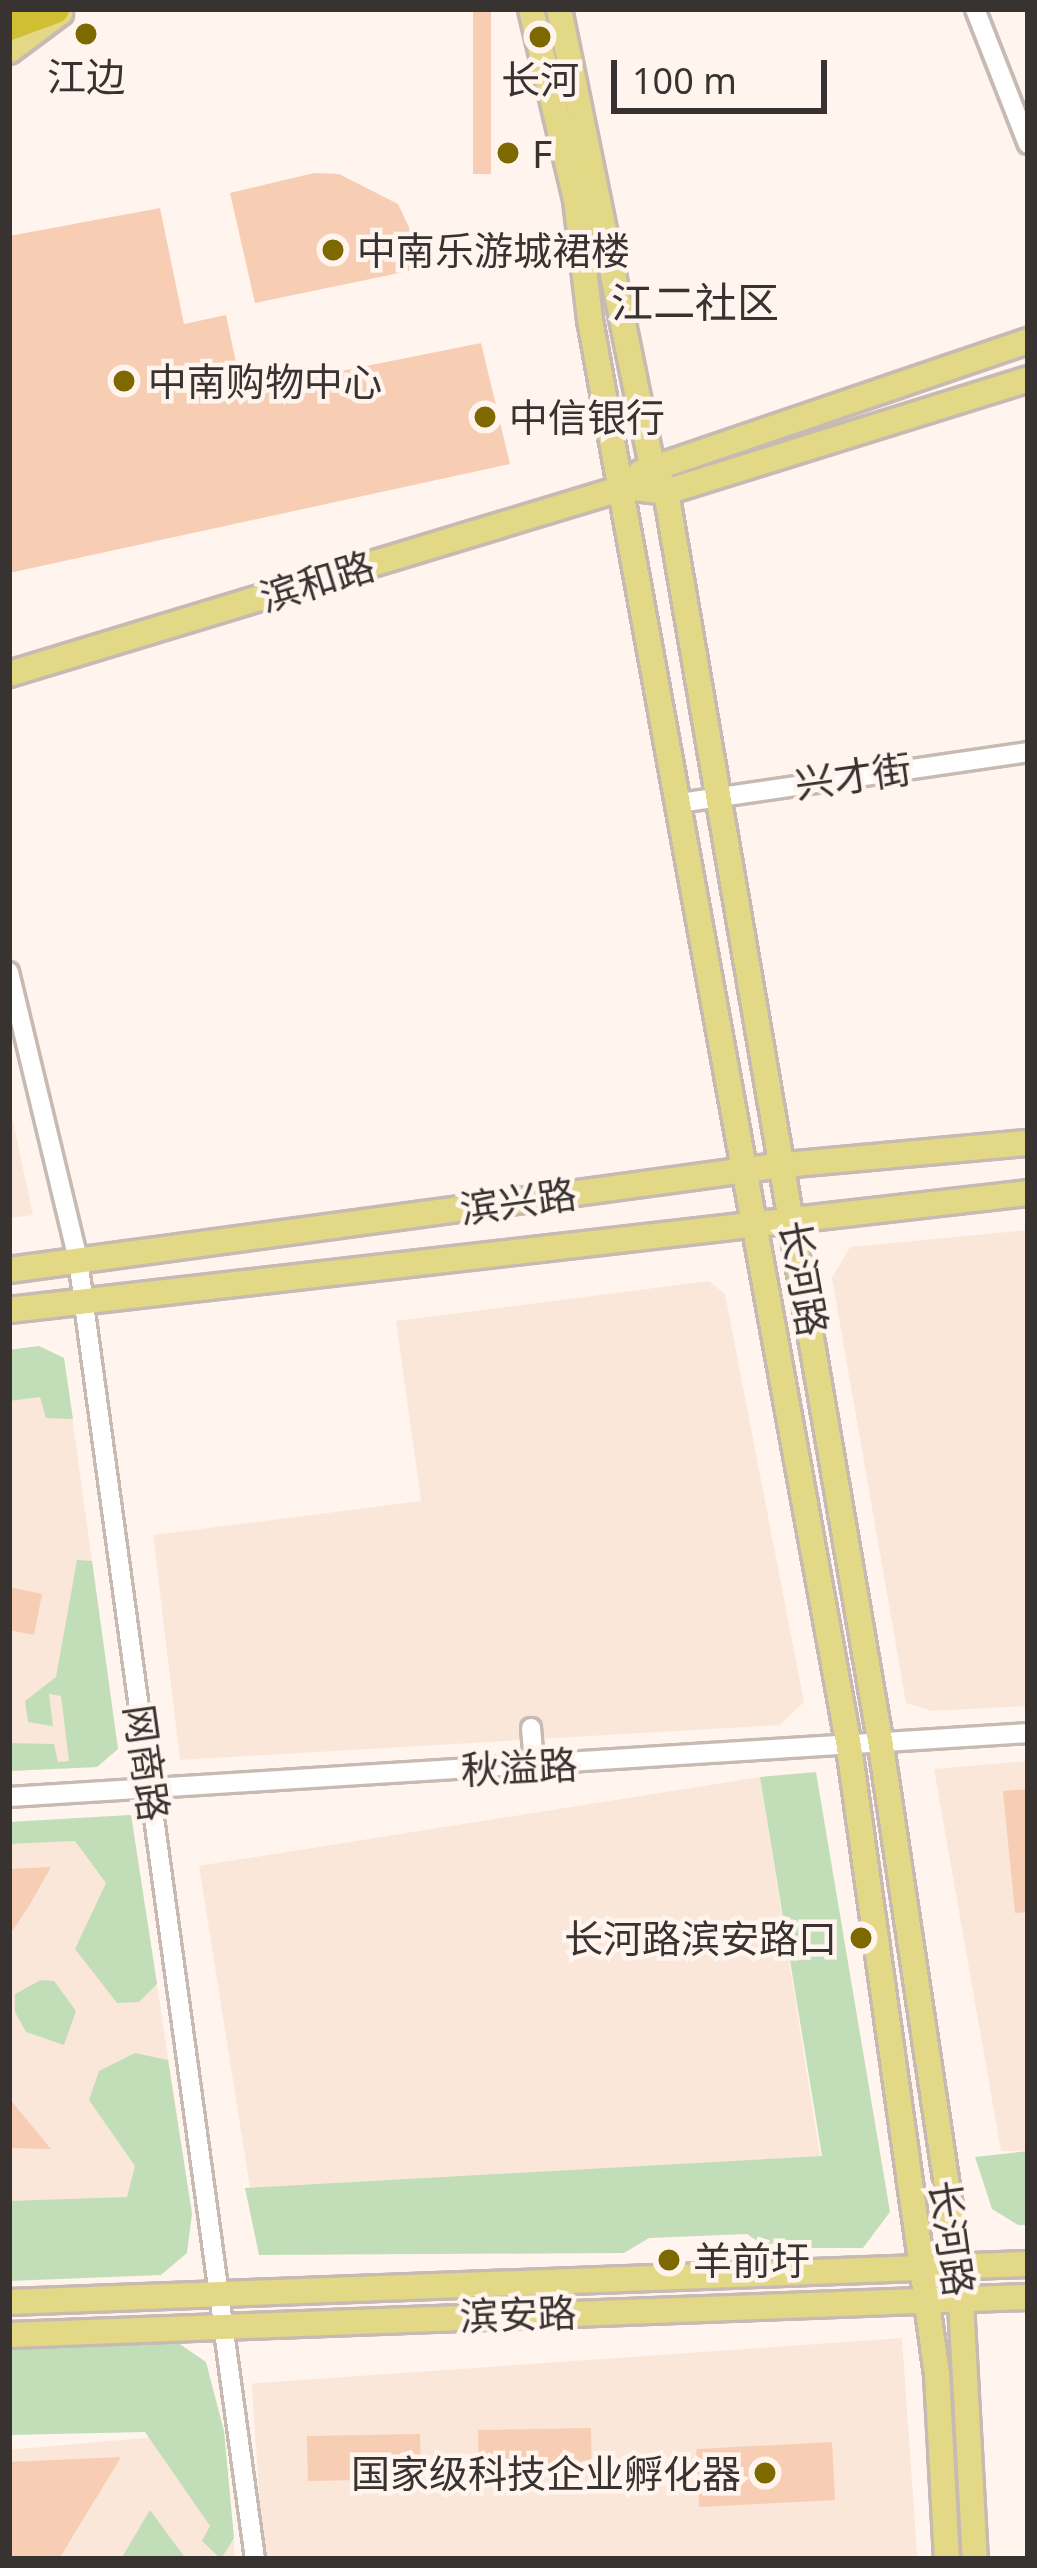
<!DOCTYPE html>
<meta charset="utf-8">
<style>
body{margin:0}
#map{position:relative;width:1037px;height:2568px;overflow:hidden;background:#fff5ee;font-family:"Noto Sans","Noto Sans SC",sans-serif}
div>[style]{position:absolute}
.built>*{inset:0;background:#fae7da;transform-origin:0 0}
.green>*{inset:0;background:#c2deb9}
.building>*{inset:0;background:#f7ceb4;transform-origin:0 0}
.roads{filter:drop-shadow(3px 0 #c6bab2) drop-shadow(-3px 0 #c6bab2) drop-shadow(0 3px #c6bab2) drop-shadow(0 -3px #c6bab2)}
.minor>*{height:18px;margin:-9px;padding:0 9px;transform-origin:9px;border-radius:9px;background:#fff}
.major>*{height:24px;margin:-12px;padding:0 12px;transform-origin:12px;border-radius:12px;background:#e3d885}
.highway>*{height:27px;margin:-13.5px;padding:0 13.5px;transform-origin:13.5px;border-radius:13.5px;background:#d0be33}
.dots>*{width:33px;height:33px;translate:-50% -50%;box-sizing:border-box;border:6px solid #fff5ee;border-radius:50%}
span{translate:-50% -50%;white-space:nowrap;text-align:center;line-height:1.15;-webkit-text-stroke:9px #fff5ee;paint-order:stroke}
.poi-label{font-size:39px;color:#383330}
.left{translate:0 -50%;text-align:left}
.right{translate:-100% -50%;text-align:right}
.street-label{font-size:39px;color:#383330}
.neighbourhood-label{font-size:42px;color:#383330}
.frame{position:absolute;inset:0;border:12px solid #383330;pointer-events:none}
.scale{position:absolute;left:611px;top:60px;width:216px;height:54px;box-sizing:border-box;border:6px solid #383330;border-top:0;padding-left:15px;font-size:36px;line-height:42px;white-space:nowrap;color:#383330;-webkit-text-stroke:9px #fff5ee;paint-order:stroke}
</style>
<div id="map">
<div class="built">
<div style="clip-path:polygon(9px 1103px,33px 1215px,9px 1218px)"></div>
<div style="clip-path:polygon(1028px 1230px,1028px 1706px,932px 1711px,906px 1703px,832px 1278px,850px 1247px)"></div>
<div style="clip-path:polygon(709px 1281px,725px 1294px,804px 1702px,780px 1725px,180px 1760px,153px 1535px,421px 1501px,396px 1321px)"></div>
<div style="clip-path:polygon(39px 1346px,64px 1358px,118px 1749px,97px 1767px,9px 1771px,9px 1350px)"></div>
<div style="clip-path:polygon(1028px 1761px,1028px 2151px,1001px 2151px,934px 1769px)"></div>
<div style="left:760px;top:1777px;width:384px;height:568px;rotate:81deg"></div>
<div style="clip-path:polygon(131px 1815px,192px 2214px,9px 2218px,9px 1822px)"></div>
<div style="left:902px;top:2338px;width:222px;height:652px;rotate:86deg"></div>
<div style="left:224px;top:2431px;width:129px;height:215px;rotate:85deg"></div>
</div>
<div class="green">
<div style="clip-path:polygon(39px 1346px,64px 1358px,73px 1419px,46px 1418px,40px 1397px,9px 1401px,9px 1350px)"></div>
<div style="clip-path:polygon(77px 1560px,92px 1561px,118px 1749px,97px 1767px,9px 1771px,9px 1743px,54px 1744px,58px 1762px,69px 1761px,61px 1696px,49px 1694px,53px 1726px,28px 1722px,25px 1701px,56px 1677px)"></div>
<div style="clip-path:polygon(816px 1772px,890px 2212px,863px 2248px,767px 2248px,747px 2234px,649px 2238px,624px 2253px,259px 2255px,245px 2188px,822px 2156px,760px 1777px)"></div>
<div style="clip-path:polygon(131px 1815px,157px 1984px,139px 2002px,117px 2003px,75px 1949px,106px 1883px,75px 1841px,9px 1844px,9px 1822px)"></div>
<div style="clip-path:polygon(41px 1980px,54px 1981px,76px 2011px,64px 2045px,26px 2032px,15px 2012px,15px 1994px)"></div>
<div style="clip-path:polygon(135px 2053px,168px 2060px,192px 2214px,187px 2253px,161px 2275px,9px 2281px,9px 2201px,127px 2197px,135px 2166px,89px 2100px,99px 2071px)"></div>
<div style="clip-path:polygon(1028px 2151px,1028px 2225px,1018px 2225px,992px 2209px,975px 2157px)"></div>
<div style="clip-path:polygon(171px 2338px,206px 2362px,224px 2431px,234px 2538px,221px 2559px,202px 2541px,210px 2526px,145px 2432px,9px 2435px,9px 2344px)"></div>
<div style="clip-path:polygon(150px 2510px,186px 2559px,121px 2559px)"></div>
</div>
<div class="building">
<div style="left:473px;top:9px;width:18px;height:165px"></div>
<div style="clip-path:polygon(314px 173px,339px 174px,398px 204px,428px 267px,255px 303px,230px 193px)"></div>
<div style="clip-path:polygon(160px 208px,184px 324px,226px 315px,242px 391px,481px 343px,510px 464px,9px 573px,9px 236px)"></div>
<div style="clip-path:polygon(9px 1587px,42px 1594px,34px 1635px,9px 1630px)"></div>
<div style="clip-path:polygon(1028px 1789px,1028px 1912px,1015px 1913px,1003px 1791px)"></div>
<div style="clip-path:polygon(51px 1867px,29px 1906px,9px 1936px,9px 1869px)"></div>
<div style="clip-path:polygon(9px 2098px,51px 2149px,9px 2148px)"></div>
<div style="left:591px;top:2428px;width:42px;height:113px;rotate:89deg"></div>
<div style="left:420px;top:2434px;width:45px;height:113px;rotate:89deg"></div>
<div style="left:832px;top:2442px;width:58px;height:136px;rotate:87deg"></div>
<div style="clip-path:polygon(121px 2457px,59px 2559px,9px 2559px,9px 2462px)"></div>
</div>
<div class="roads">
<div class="minor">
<div style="left:975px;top:9px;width:145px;rotate:68.6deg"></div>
<div style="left:679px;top:803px;width:353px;rotate:-8.3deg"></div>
<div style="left:9px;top:972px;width:296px;rotate:76.5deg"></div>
<div style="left:78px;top:1260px;width:1311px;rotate:82.24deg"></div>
<div style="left:531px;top:1728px;width:38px;rotate:85deg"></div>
<div style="left:9px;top:1797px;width:1021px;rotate:-3.59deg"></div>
</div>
<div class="major">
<div style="left:531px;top:9px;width:196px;rotate:76.7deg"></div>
<div style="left:576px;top:200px;width:121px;rotate:83.3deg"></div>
<div style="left:590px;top:320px;width:1450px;rotate:79.71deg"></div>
<div style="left:849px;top:1747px;width:634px;rotate:82.02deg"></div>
<div style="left:937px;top:2375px;width:184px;rotate:86.9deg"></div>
<div style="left:559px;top:9px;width:462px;rotate:78.5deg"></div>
<div style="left:651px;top:462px;width:34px;rotate:63deg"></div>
<div style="left:666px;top:492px;width:1272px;rotate:80.27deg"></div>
<div style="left:881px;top:1746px;width:526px;rotate:81.47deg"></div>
<div style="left:959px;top:2266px;width:293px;rotate:86.9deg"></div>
<div style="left:9px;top:51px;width:64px;rotate:-36.7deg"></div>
<div style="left:640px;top:473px;width:410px;rotate:-18.8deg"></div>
<div style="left:9px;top:674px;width:645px;rotate:-16.86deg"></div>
<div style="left:626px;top:487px;width:40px;rotate:7.1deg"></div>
<div style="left:666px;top:492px;width:379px;rotate:-17.3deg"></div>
<div style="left:9px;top:1270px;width:782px;rotate:-7.72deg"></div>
<div style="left:784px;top:1165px;width:245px;rotate:-5.2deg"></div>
<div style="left:9px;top:1310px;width:1026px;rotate:-6.55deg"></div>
<div style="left:9px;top:2302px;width:1020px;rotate:-2.14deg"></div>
<div style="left:9px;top:2335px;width:1020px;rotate:-2.14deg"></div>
</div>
<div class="highway">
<div style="left:9px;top:26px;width:49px;rotate:-20.3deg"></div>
</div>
</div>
<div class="dots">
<div style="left:86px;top:34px;background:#7e6800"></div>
<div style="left:540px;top:37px;background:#7e6800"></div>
<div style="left:508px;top:153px;background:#7e6800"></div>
<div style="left:333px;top:250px;background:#7e6800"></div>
<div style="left:124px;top:381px;background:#7e6800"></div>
<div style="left:485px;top:417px;background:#7e6800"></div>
<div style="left:861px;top:1938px;background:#7e6800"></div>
<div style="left:669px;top:2260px;background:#7e6800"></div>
<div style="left:765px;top:2473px;background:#7e6800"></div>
</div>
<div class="poi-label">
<span style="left:86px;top:76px">江边</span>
<span style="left:540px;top:79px">长河</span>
<span class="left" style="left:532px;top:153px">F</span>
<span class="left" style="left:357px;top:250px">中南乐游城裙楼</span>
<span class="left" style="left:148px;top:381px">中南购物中心</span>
<span class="left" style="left:509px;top:417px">中信银行</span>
<span class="right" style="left:837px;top:1938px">长河路滨安路口</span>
<span class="left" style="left:693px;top:2260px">羊前圩</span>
<span class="right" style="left:741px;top:2473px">国家级科技企业孵化器</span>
</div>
<div class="street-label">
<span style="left:317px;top:581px;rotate:-17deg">滨和路</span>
<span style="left:853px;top:776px;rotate:-8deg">兴才街</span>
<span style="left:518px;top:1201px;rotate:-8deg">滨兴路</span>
<span style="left:804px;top:1278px;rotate:80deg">长河路</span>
<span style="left:147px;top:1763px;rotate:82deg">网商路</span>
<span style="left:519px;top:1767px;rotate:-3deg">秋溢路</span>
<span style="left:952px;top:2238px;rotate:82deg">长河路</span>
<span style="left:518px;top:2314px;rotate:-2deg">滨安路</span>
</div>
<div class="neighbourhood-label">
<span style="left:695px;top:302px">江二社区</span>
</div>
<div class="frame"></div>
<div class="scale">100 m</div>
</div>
